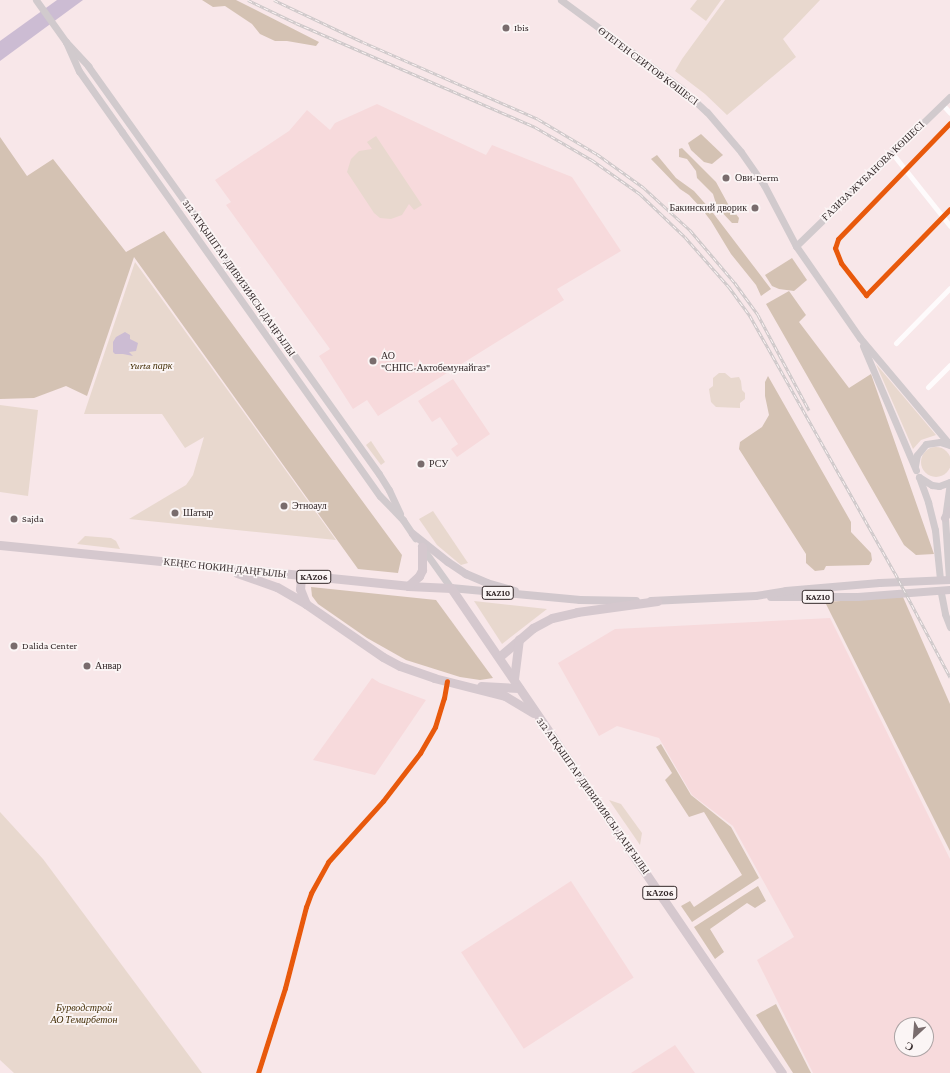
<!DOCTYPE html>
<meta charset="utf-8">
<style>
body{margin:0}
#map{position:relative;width:950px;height:1073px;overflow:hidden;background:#f8e7e9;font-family:"Crimson Pro",serif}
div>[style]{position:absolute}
.built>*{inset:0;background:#f7dadc;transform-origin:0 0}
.green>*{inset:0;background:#e8d8ce}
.round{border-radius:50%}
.forest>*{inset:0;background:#d4c2b3}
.water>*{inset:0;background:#ccbcd3}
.minor>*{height:5px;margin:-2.5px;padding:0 2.5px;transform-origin:2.5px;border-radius:2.5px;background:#fefbfc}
.secondary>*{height:7px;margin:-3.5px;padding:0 3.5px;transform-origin:3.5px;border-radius:3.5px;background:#d1cacd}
.primary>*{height:8px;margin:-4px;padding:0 4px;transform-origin:4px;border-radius:4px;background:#d2c8cd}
.trunk>*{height:9px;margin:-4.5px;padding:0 4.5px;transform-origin:4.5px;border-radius:4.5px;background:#d5c8ce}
.rail>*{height:3px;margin-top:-1.5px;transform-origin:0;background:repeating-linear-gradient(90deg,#fbf5f5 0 4.5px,#ccc7c8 0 9px);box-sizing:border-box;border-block:1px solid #ccc7c8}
.cycleway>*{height:5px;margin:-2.5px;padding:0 2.5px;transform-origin:2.5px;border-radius:2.5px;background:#e8590c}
.dots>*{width:11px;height:11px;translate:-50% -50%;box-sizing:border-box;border:2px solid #fbf5f5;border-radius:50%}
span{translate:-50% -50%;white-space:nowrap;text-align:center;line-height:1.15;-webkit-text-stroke:3.5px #fbf5f5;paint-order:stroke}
.shield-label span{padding:1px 3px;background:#fbf5f5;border:1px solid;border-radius:3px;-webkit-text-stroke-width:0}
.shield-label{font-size:9px;color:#34292a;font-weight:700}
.poi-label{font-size:10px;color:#34292a}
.left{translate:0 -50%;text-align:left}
.right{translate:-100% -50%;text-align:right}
.street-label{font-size:10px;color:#34292a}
.park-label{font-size:10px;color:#442f06;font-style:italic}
.north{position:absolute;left:894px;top:1017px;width:40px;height:40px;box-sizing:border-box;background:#fbf5f5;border:1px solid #aba3a4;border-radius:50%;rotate:206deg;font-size:11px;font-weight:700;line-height:16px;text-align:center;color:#34292a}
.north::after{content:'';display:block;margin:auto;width:14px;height:18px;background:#796c6d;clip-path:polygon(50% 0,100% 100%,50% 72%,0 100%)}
</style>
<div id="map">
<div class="built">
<div style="clip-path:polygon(377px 104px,486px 155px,492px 145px,572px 177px,621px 251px,557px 289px,564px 300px,378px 416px,367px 400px,353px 409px,319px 356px,330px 349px,226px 205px,231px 202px,215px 180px,289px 131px,307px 110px,330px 130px,335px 123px)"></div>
<div style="clip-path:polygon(453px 379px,490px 434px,457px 457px,451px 449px,458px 444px,440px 417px,432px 422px,418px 401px)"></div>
<div style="clip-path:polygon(evenodd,830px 618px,950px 859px,950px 1073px,813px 1073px,757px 960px,794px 937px,733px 826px,692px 795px,659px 738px,617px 726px,599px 736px,558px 663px,615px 629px,830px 618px,902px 1025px,926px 1025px,926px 1049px,902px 1049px,902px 1025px)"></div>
<div style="clip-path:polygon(372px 678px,380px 683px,426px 700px,375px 775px,313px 760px)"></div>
<div style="left:571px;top:881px;width:115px;height:131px;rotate:57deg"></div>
<div style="clip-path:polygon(675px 1045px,695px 1073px,631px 1073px)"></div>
</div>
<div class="green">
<div style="clip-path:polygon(697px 0,721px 0,706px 21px,690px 9px)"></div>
<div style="clip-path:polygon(725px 0,820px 0,783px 39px,796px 57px,727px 115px,705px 94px,675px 71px,682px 59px)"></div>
<div style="clip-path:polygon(376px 136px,422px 205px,414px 210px,409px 204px,402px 215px,391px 219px,380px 218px,374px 213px,347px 172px,351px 159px,359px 151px,372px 149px,367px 142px)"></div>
<div style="clip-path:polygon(135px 262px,336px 540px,129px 519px,186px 485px,193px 475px,204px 437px,185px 448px,162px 414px,84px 414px)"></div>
<div style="clip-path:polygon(876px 364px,936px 435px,921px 440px,913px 449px)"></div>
<div style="clip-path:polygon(719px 373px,725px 373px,731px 378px,739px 377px,741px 381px,742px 390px,745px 393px,745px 399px,740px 403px,740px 408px,716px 407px,711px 402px,709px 389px,713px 386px,713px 378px)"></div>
<div style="clip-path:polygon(0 405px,38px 410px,28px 496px,0 492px)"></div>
<div style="clip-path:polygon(371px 441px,385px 462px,381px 465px,366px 445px)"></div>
<div class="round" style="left:921px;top:447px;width:30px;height:30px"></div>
<div style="clip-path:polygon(433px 511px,468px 563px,461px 565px,437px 545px,419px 519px)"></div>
<div style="clip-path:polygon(85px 536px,111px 538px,116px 541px,120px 549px,77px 544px)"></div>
<div style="clip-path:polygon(474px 601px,547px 609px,502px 644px)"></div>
<div style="clip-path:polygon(609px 800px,621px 804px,642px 833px,640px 845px)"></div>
<div style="clip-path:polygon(0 812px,43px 859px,202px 1073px,14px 1073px,0 1060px)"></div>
</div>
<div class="forest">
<div style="clip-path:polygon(202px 0,236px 0,319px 42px,316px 46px,287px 41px,275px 41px,260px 34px,252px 24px,225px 6px,213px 7px)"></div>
<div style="clip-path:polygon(701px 134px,723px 155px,712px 164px,704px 162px,691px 150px,688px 143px)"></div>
<div style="clip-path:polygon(0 137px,27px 176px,53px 159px,126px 252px,164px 231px,402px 555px,398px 573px,358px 569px,134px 257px,87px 396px,66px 386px,34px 398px,0 399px)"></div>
<div style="clip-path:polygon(682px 148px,716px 182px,728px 204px,739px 218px,738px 223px,732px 223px,717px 207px,713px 194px,697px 178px,696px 171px,687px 159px,679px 157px,679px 149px)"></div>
<div style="clip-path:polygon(657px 155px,676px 178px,694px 191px,710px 209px,771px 289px,761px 296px,756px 285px,731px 254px,711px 221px,701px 208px,689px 195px,680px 189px,651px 159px)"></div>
<div style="clip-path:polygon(792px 258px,807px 280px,794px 291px,779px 289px,772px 286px,765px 275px)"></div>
<div style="clip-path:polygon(789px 291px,806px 315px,799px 322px,849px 388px,871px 374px,934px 554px,916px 555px,904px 545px,766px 304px)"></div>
<div style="clip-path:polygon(768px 376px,851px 522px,851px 532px,871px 553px,872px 560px,869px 565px,826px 566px,824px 570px,815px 571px,806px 563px,806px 554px,739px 449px,740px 442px,762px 427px,769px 415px,765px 396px,765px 382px)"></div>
<div style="clip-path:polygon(311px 587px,436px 600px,493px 678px,480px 680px,460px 677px,406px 660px,367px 638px,318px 604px,312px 596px)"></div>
<div style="clip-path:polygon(903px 597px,950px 704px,950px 851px,825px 602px)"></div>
<div style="clip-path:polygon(661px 744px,691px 795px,731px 827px,759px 878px,692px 922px,681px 906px,690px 901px,694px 907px,742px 875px,704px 812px,689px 817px,665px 780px,672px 773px,656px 747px)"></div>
<div style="clip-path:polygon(758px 886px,766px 901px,755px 908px,747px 903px,710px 929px,724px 952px,715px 959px,694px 927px)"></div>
<div style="clip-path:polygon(776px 1004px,811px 1073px,793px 1073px,756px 1015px)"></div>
</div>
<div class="water">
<div style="clip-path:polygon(57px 0,83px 0,0 61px,0 41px)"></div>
<div style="clip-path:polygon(125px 332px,130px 335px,130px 339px,138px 343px,136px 351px,129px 352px,133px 356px,123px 354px,115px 354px,113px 352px,113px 342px,116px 337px)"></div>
</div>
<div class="minor">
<div style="left:942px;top:104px;width:12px;rotate:48deg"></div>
<div style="left:950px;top:123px;width:161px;rotate:134deg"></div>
<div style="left:838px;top:239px;width:9px;rotate:108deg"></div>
<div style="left:835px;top:248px;width:16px;rotate:68deg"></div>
<div style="left:841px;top:263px;width:41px;rotate:52deg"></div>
<div style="left:866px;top:295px;width:120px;rotate:-45.7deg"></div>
<div style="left:892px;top:153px;width:93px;rotate:51.5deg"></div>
<div style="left:896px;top:343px;width:77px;rotate:-45.5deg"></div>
<div style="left:928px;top:387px;width:31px;rotate:-45deg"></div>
<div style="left:258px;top:1073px;width:89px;rotate:-72.4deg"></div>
<div style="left:285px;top:988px;width:84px;rotate:-75.5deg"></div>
<div style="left:306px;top:907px;width:15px;rotate:-70deg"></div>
<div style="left:311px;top:893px;width:35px;rotate:-61deg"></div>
<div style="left:328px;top:862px;width:82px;rotate:-48deg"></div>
<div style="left:383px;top:801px;width:61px;rotate:-52.4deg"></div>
<div style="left:420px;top:753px;width:30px;rotate:-60deg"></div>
<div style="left:435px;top:727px;width:30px;rotate:-73deg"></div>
<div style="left:444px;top:698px;width:17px;rotate:-80deg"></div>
</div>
<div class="secondary">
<div style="left:36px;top:0;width:52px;rotate:54.5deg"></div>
<div style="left:66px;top:42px;width:33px;rotate:47deg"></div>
<div style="left:88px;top:66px;width:501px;rotate:54.5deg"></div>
<div style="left:379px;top:474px;width:19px;rotate:58deg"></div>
<div style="left:389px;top:490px;width:26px;rotate:65deg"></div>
<div style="left:561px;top:0;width:150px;rotate:36.3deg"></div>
<div style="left:682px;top:89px;width:34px;rotate:43deg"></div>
<div style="left:707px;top:112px;width:52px;rotate:49.6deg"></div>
<div style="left:741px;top:152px;width:40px;rotate:55.1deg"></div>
<div style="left:764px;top:185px;width:69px;rotate:62.3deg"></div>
<div style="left:796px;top:246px;width:112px;rotate:55.2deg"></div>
<div style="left:860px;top:338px;width:140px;rotate:49.9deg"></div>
<div style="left:66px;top:42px;width:32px;rotate:66deg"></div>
<div style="left:79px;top:71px;width:75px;rotate:54.8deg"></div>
<div style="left:122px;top:132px;width:446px;rotate:54.7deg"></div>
<div style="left:380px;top:496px;width:33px;rotate:46deg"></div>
<div style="left:403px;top:520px;width:22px;rotate:56deg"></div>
<div style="left:796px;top:246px;width:214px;rotate:-44.1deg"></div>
<div style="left:863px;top:346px;width:135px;rotate:66.9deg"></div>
<div style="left:915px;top:466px;width:11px;rotate:-80deg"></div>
<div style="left:917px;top:455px;width:14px;rotate:-51deg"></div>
<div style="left:926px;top:444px;width:14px;rotate:-8deg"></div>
<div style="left:940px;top:442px;width:9px;rotate:18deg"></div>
<div style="left:919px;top:477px;width:27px;rotate:70deg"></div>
<div style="left:928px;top:502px;width:29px;rotate:76deg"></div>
<div style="left:935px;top:530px;width:49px;rotate:84.2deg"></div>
<div style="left:919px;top:477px;width:15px;rotate:32deg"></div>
<div style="left:932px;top:485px;width:7px;rotate:8deg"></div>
<div style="left:939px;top:486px;width:12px;rotate:-20deg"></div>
<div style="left:421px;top:546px;width:52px;rotate:54.5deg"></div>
<div style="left:949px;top:579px;width:61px;rotate:-93.8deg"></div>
<div style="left:945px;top:518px;width:36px;rotate:-82deg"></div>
<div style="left:941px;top:593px;width:21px;rotate:79deg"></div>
<div style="left:945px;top:614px;width:14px;rotate:69deg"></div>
</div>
<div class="primary">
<div style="left:945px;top:518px;width:9px;rotate:-58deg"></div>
<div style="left:413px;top:534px;width:45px;rotate:38.7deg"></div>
<div style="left:448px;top:562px;width:22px;rotate:34deg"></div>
<div style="left:466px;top:574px;width:23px;rotate:23deg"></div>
<div style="left:487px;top:583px;width:29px;rotate:16deg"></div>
<div style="left:451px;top:588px;width:130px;rotate:5.3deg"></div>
<div style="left:580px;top:600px;width:56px;rotate:1deg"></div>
<div style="left:771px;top:597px;width:87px"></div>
<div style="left:858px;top:597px;width:92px;rotate:-4.4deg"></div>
<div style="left:651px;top:601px;width:105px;rotate:-2.7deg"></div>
<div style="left:756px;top:596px;width:30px;rotate:-9deg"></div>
<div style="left:786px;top:591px;width:94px;rotate:-4.9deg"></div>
<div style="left:880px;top:583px;width:70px;rotate:-2.5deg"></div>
</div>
<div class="trunk">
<div style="left:0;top:545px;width:410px;rotate:5.7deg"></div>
<div style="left:408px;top:586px;width:43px;rotate:2.7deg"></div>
<div style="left:451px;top:588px;width:587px;rotate:55.69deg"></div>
<div style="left:237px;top:573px;width:42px;rotate:19.3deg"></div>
<div style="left:277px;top:587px;width:34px;rotate:30deg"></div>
<div style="left:306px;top:604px;width:93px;rotate:34.5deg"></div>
<div style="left:383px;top:657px;width:19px;rotate:28deg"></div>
<div style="left:400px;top:666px;width:36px;rotate:19deg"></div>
<div style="left:434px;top:678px;width:73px;rotate:14.2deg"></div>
<div style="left:505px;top:696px;width:33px;rotate:31deg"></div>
<div style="left:301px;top:576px;width:13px;rotate:94deg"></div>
<div style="left:300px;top:589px;width:16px;rotate:68deg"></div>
<div style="left:408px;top:586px;width:15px;rotate:-42deg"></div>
<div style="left:419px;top:576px;width:7px;rotate:-63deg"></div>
<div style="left:422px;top:570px;width:23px;rotate:-90deg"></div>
<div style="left:499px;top:657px;width:45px;rotate:-40.5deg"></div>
<div style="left:533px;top:628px;width:21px;rotate:-28deg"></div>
<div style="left:552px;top:618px;width:26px;rotate:-13deg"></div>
<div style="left:577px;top:612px;width:81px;rotate:-7.8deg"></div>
<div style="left:514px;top:679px;width:40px;rotate:-82.9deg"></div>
<div style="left:481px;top:686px;width:38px;rotate:3deg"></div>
</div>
<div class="rail">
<div style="left:248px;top:0;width:53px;rotate:25.6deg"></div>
<div style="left:296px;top:23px;width:261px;rotate:23.5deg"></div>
<div style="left:535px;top:127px;width:66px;rotate:30.1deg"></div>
<div style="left:592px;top:160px;width:59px;rotate:35.3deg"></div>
<div style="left:640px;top:194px;width:62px;rotate:43.7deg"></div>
<div style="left:685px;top:237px;width:67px;rotate:48.7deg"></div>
<div style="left:729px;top:287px;width:36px;rotate:54deg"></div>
<div style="left:750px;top:316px;width:295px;rotate:60.6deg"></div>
<div style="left:895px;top:573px;width:118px;rotate:62.1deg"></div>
<div style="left:274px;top:0;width:98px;rotate:25.3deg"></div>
<div style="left:363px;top:42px;width:191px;rotate:23.7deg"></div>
<div style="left:538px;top:119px;width:69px;rotate:30.7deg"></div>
<div style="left:597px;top:154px;width:57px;rotate:35.7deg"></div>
<div style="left:643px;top:187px;width:64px;rotate:42.5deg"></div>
<div style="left:690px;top:230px;width:70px;rotate:49.7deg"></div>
<div style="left:735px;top:283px;width:39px;rotate:54deg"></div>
<div style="left:758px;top:315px;width:108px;rotate:61.8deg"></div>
</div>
<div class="cycleway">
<div style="left:950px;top:123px;width:161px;rotate:134deg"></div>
<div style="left:838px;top:239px;width:9px;rotate:108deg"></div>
<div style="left:835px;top:248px;width:16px;rotate:68deg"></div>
<div style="left:841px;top:263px;width:41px;rotate:52deg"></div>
<div style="left:866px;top:295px;width:120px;rotate:-45.7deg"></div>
<div style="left:258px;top:1073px;width:89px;rotate:-72.4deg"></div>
<div style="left:285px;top:988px;width:84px;rotate:-75.5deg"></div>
<div style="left:306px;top:907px;width:15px;rotate:-70deg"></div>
<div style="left:311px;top:893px;width:35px;rotate:-61deg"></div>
<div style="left:328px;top:862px;width:82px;rotate:-48deg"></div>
<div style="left:383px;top:801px;width:61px;rotate:-52.4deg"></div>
<div style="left:420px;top:753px;width:30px;rotate:-60deg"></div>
<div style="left:435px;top:727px;width:30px;rotate:-73deg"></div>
<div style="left:444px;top:698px;width:17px;rotate:-80deg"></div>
</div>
<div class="dots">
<div style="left:506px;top:28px;background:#796c6d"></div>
<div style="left:726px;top:178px;background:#796c6d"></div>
<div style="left:755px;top:208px;background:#796c6d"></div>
<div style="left:373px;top:361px;background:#796c6d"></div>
<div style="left:421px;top:464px;background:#796c6d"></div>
<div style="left:284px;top:506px;background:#796c6d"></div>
<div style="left:175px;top:513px;background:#796c6d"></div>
<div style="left:14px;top:519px;background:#796c6d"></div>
<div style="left:14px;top:646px;background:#796c6d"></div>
<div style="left:87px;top:666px;background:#796c6d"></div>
</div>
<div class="shield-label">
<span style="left:314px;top:577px">KАZ06</span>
<span style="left:498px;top:593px">KAZ10</span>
<span style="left:818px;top:597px">KAZ10</span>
<span style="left:660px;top:893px">KАZ06</span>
</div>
<div class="poi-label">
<span class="left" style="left:514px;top:28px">Ibis</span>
<span class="left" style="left:735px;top:178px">Ови-Derm</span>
<span class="right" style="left:747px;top:208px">Бакинский дворик</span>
<span class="left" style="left:381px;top:361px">АО<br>"СНПС-Актобемунайгаз"</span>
<span class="left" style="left:429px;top:464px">РСУ</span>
<span class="left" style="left:292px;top:506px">Этноаул</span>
<span class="left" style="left:183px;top:513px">Шатыр</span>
<span class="left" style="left:22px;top:519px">Sajda</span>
<span class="left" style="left:22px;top:646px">Dalida Center</span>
<span class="left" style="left:95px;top:666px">Анвар</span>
</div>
<div class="street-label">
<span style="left:648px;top:66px;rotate:37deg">ӨТЕГЕН СЕИТОВ КӨШЕСІ</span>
<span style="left:873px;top:171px;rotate:-44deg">ҒАЗИЗА ЖҰБАНОВА КӨШЕСІ</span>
<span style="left:239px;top:278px;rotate:55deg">312 АТҚЫШТАР ДИВИЗИЯСЫ ДАҢҒЫЛЫ</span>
<span style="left:225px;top:568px;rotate:6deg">КЕҢЕС НОКИН ДАҢҒЫЛЫ</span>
<span style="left:593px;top:796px;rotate:55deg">312 АТҚЫШТАР ДИВИЗИЯСЫ ДАҢҒЫЛЫ</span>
</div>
<div class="park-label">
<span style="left:151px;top:366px">Yurta парк</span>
<span style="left:84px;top:1013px">Бурводстрой<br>АО Темирбетон</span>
</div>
<div class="north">С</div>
</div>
